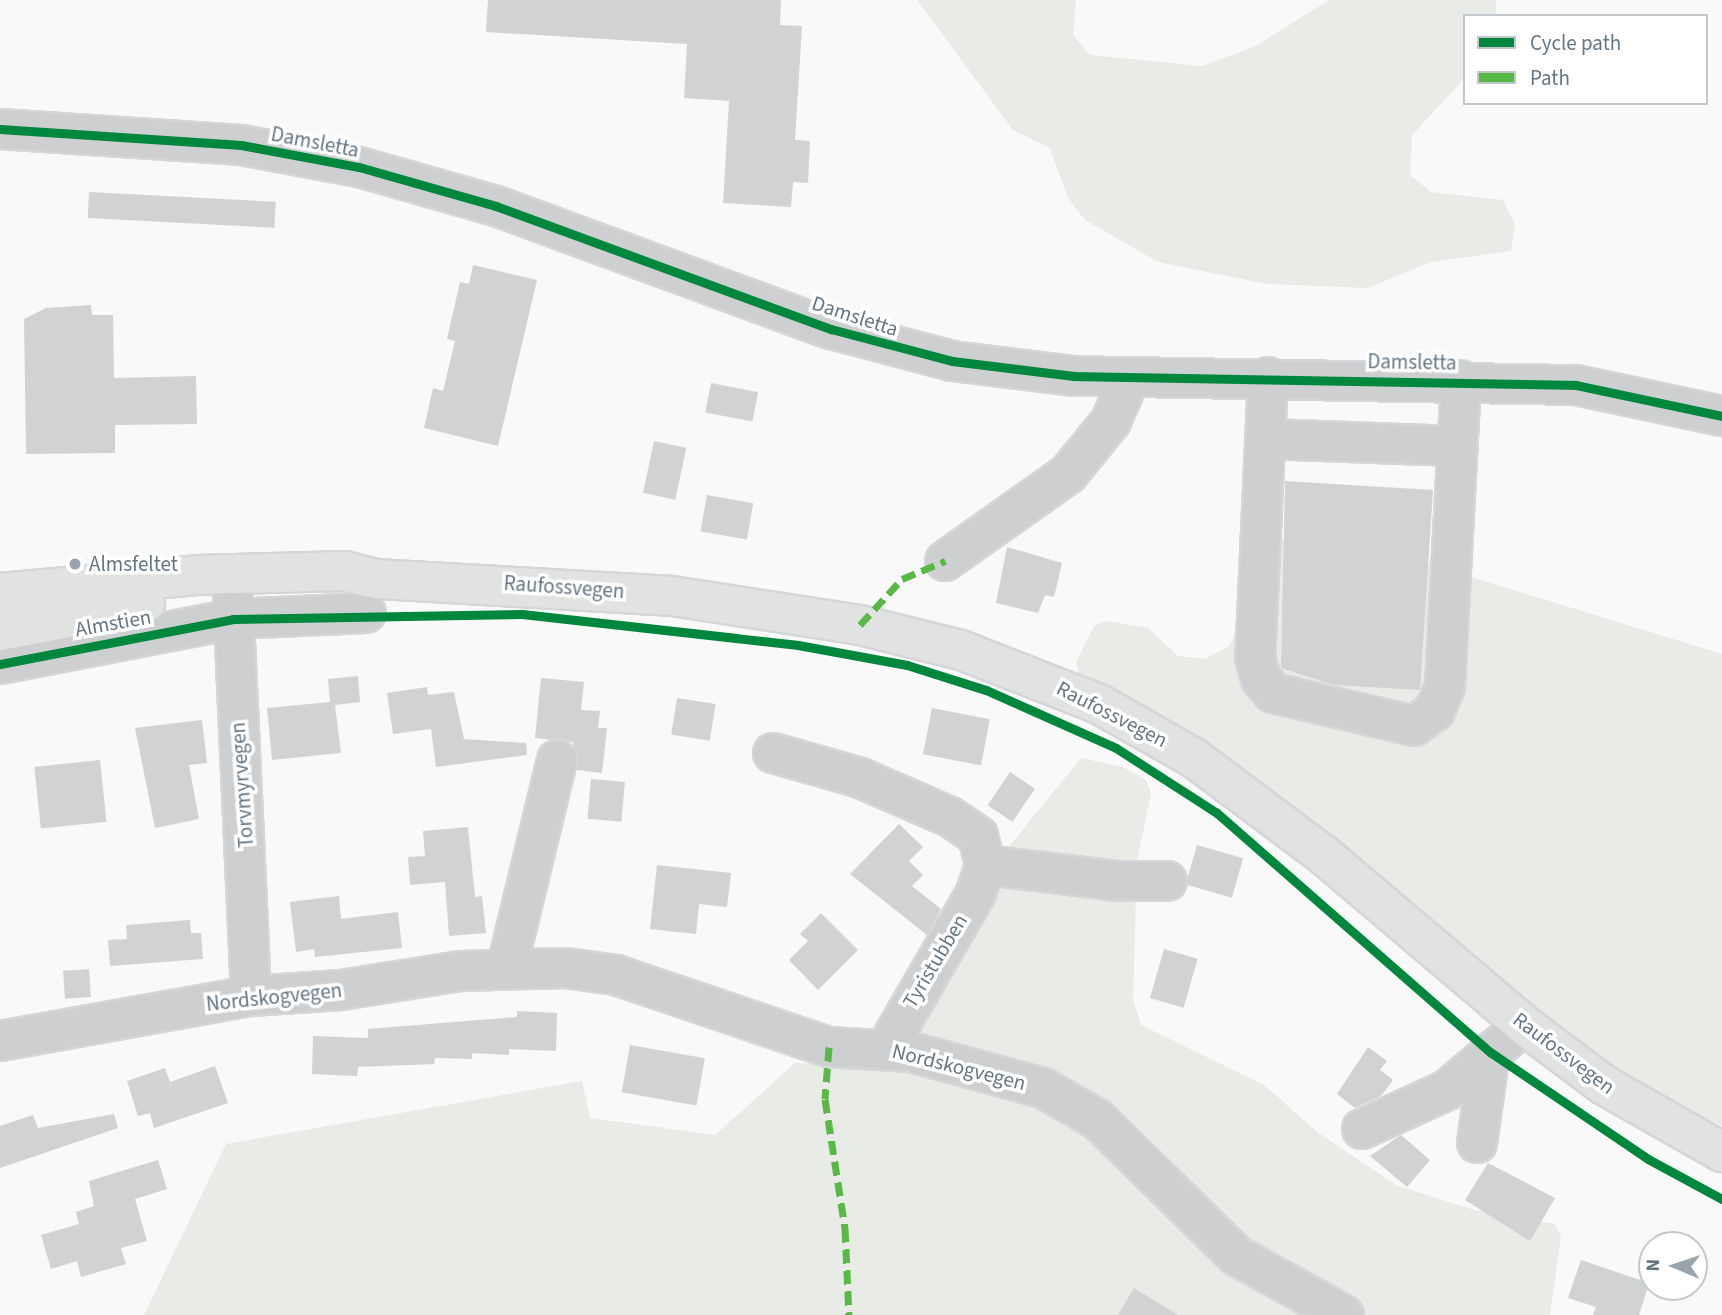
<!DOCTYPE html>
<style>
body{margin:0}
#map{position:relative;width:1722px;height:1315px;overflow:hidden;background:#f9f9f9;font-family:"Source Sans 3",sans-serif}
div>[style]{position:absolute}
.green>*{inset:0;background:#e8ebe6}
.building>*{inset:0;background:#d0d2d3;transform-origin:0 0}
.roads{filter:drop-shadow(2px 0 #d5d6d7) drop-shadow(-2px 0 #d5d6d7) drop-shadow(0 2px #d5d6d7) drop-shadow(0 -2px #d5d6d7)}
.minor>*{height:38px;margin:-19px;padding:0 19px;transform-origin:19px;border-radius:19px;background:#cecfd0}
.major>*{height:38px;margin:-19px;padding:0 19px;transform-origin:19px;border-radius:19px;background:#e1e2e2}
.quiet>*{height:7px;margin-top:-3.5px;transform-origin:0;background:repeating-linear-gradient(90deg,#58b947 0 14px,transparent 0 21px)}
.cycleway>*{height:9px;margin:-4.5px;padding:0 4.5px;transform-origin:4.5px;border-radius:4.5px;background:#00873e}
.dots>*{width:19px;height:19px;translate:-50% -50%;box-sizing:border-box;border:4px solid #fff;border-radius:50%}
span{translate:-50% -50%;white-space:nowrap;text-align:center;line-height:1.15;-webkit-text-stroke:7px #fff;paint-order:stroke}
.street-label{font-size:21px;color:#657683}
.poi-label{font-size:21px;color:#657683}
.left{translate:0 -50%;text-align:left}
.legend{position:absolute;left:1463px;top:14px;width:245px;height:91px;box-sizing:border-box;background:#fff;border:2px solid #c1c8cd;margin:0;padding:9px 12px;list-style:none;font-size:21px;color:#657683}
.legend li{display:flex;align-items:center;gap:14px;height:35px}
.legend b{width:35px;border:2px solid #c1c8cd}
.north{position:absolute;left:1638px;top:1231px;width:70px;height:70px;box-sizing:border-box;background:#fff;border:2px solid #c1c8cd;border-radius:50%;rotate:272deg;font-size:19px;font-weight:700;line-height:28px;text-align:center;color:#657683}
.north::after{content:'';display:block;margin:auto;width:24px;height:32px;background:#99a4ac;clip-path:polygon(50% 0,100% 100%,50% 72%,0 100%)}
</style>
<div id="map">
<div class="green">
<div style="clip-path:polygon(917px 0,1076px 0,1073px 35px,1090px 55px,1202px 66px,1254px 47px,1329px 0,1496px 0,1496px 16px,1465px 16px,1465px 78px,1412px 135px,1410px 175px,1431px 192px,1503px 200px,1515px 224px,1511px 251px,1431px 262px,1368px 288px,1267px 284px,1158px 262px,1085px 220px,1068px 198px,1050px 148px,1013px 130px)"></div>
<div style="clip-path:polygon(1305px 520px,1372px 534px,1435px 566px,1722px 654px,1722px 1126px,1646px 1089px,1575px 1042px,1441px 936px,1327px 830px,1165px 721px,1079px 674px,1076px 662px,1094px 626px,1107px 621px,1148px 628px,1178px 656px,1205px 659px,1229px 646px,1275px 546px)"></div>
<div style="clip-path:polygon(1081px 758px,1123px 767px,1146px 780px,1151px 793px,1137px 862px,1133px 999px,1141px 1025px,1264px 1085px,1316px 1131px,1396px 1185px,1474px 1210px,1555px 1224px,1561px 1236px,1550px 1315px,144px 1315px,226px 1144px,582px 1081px,590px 1118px,715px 1135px,795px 1063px,850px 1065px,986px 875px)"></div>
</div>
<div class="building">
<div style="clip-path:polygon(488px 0,781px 0,780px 25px,802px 26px,795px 140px,810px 141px,808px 183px,793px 182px,791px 207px,723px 203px,729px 101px,684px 98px,687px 44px,486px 32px)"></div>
<div style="left:89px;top:192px;width:187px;height:26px;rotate:3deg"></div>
<div style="clip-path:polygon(473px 265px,537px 280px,498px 446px,424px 428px,433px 388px,443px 391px,455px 341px,447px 339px,460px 282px,469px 284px)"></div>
<div style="clip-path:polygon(91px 305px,92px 315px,113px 315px,114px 378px,196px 376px,197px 424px,115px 425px,115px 453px,26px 454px,24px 319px,46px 308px)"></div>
<div style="left:711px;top:383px;width:48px;height:30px;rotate:11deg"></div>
<div style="left:654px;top:441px;width:33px;height:53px;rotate:12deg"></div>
<div style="clip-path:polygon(1285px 481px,1433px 490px,1420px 690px,1334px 685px,1281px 668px)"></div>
<div style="left:707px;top:495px;width:47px;height:37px;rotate:10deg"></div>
<div style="clip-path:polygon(1007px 547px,1062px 563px,1054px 597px,1045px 595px,1038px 613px,996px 603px)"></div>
<div style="clip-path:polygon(358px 676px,360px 702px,335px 705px,341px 753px,272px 760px,267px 708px,330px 702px,328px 679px)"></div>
<div style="clip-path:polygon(541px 678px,584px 682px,581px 710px,600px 711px,598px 728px,607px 728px,602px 773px,577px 770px,573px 742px,535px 738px)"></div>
<div style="clip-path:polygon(427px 687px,428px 695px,454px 692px,464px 739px,526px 743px,527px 755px,436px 767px,431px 729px,393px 734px,387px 693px)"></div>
<div style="left:677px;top:698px;width:39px;height:37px;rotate:9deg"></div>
<div style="left:932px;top:708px;width:59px;height:47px;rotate:11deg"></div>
<div style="clip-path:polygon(202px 720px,207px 763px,189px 765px,199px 819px,155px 828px,135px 728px)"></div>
<div style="left:100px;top:760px;width:62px;height:66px;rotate:84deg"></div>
<div style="left:1010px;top:772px;width:30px;height:40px;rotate:34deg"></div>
<div style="left:591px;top:779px;width:34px;height:40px;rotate:5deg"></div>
<div style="clip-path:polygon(899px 824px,923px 847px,909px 861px,923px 875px,912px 886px,941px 909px,927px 935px,850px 874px)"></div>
<div style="clip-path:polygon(468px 827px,475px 897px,482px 896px,486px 933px,449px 936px,445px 882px,410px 885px,408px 857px,425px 856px,423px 831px)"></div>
<div style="left:1197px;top:845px;width:48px;height:41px;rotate:16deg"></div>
<div style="clip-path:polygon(657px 865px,731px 873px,727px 907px,699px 904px,696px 934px,650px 929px)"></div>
<div style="clip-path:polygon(339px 896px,341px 919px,398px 912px,402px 948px,315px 957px,314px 949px,296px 952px,290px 902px)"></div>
<div style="clip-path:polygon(821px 913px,858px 950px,818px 990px,789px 960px,808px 941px,800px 934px)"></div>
<div style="clip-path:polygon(190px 920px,191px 933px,201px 933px,203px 959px,110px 966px,108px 940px,127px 939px,126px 925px)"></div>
<div style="left:1164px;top:949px;width:35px;height:51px;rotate:16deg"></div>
<div style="left:89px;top:969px;width:28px;height:26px;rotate:86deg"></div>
<div style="clip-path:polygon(517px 1011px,557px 1013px,556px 1051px,509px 1049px,509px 1055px,472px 1053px,472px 1059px,435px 1058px,434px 1064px,358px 1067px,357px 1076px,312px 1074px,313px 1036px,368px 1038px,368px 1029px,517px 1017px)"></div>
<div style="left:630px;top:1045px;width:76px;height:48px;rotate:10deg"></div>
<div style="clip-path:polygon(1368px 1047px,1387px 1061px,1380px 1070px,1393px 1080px,1381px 1096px,1355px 1108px,1337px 1094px)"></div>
<div style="clip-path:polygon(215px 1066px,228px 1103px,154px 1128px,150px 1113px,138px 1116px,127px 1081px,165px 1068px,170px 1082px)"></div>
<div style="clip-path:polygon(114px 1114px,118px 1128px,0 1168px,0 1126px,33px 1115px,38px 1128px)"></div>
<div style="clip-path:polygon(1401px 1135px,1430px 1160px,1407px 1187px,1370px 1156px)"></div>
<div style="clip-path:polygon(158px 1160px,167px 1189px,135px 1199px,147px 1241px,121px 1248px,126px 1264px,81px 1277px,77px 1261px,51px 1269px,41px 1235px,79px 1224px,76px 1212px,94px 1206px,89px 1181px)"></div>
<div style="clip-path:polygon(1488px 1163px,1555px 1198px,1530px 1241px,1465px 1200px)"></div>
<div style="clip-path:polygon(1581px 1260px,1649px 1283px,1639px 1315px,1593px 1315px,1596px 1307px,1568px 1298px)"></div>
<div style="clip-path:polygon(1134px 1288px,1178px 1315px,1118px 1315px)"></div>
</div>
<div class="roads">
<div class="minor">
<div style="left:0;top:129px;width:242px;rotate:3.8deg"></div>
<div style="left:241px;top:145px;width:120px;rotate:10.6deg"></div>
<div style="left:359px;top:167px;width:142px;rotate:15.9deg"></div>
<div style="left:496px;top:206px;width:357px;rotate:20.2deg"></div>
<div style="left:831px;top:329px;width:125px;rotate:14.8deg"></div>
<div style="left:952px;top:361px;width:123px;rotate:7deg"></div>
<div style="left:1074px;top:376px;width:502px;rotate:1.03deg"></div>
<div style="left:1576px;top:385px;width:149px;rotate:12deg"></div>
<div style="left:1268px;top:377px;width:281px;rotate:92.6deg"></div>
<div style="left:1255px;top:658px;width:22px;rotate:74deg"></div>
<div style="left:1261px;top:679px;width:18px;rotate:49deg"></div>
<div style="left:1273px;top:693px;width:145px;rotate:13.2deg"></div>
<div style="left:1414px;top:726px;width:26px;rotate:-36deg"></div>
<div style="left:1435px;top:711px;width:27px;rotate:-68deg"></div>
<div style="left:1445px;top:686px;width:306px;rotate:-87deg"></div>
<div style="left:1265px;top:439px;width:193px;rotate:2.1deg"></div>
<div style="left:945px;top:561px;width:151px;rotate:-35.3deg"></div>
<div style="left:1068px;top:474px;width:68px;rotate:-50.9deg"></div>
<div style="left:1111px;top:421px;width:48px;rotate:-66.6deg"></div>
<div style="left:232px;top:575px;width:421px;rotate:87.4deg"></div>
<div style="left:0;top:664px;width:237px;rotate:-10.9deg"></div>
<div style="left:233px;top:619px;width:133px;rotate:-2.6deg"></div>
<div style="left:773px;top:753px;width:88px;rotate:15.8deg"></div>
<div style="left:858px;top:777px;width:100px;rotate:23.5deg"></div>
<div style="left:950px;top:817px;width:34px;rotate:34deg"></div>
<div style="left:978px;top:836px;width:30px;rotate:76deg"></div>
<div style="left:985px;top:865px;width:29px;rotate:108deg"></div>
<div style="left:976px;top:893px;width:180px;rotate:120deg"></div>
<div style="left:985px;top:865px;width:133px;rotate:6.9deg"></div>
<div style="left:1117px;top:881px;width:50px"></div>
<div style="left:507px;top:967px;width:213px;rotate:-76.4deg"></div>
<div style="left:0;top:1041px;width:255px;rotate:-10.2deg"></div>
<div style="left:251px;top:996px;width:90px;rotate:-3.8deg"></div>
<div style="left:341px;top:990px;width:121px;rotate:-9deg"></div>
<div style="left:461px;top:971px;width:104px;rotate:-1.7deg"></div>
<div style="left:565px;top:968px;width:51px;rotate:7.8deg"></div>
<div style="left:616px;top:975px;width:225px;rotate:18.7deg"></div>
<div style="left:829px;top:1047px;width:82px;rotate:3.5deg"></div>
<div style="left:911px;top:1052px;width:137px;rotate:15.3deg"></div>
<div style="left:1043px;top:1088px;width:62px;rotate:29.9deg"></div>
<div style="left:1097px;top:1119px;width:196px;rotate:44.4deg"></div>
<div style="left:1237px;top:1256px;width:122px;rotate:28.9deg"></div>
<div style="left:1362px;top:1129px;width:94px;rotate:-24.6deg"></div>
<div style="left:1447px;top:1090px;width:101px;rotate:-40.2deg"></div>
<div style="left:1477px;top:1143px;width:92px;rotate:-81.9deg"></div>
</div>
<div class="major">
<div style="left:0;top:593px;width:198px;rotate:-5.2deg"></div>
<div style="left:197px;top:575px;width:147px;rotate:-1.6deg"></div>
<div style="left:344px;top:571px;width:34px;rotate:14deg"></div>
<div style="left:377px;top:579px;width:295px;rotate:3.3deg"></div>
<div style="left:672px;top:596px;width:190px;rotate:8.8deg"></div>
<div style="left:860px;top:625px;width:104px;rotate:13.9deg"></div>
<div style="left:961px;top:650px;width:148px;rotate:21.4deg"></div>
<div style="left:1099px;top:704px;width:109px;rotate:29.6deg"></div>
<div style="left:1194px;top:758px;width:164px;rotate:36.8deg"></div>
<div style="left:1325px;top:856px;width:261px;rotate:40.3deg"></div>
<div style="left:1524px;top:1025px;width:100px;rotate:36.9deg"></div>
<div style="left:1604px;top:1085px;width:136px;rotate:29.6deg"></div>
<div style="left:0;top:631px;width:148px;rotate:-10.9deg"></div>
</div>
</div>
<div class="quiet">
<div style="left:860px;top:625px;width:62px;rotate:-47.6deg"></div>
<div style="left:902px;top:579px;width:47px;rotate:-22.7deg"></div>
<div style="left:829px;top:1047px;width:52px;rotate:94.4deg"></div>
<div style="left:825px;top:1099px;width:131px;rotate:81.2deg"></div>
<div style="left:845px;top:1228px;width:87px;rotate:87.4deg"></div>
</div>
<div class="cycleway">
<div style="left:0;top:129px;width:242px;rotate:3.8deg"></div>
<div style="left:241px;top:145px;width:120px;rotate:10.6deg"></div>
<div style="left:359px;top:167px;width:142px;rotate:15.9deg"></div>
<div style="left:496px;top:206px;width:357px;rotate:20.2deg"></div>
<div style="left:831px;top:329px;width:125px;rotate:14.8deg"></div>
<div style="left:952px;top:361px;width:123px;rotate:7deg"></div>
<div style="left:1074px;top:376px;width:502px;rotate:1.03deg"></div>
<div style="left:1576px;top:385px;width:149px;rotate:12deg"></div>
<div style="left:0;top:664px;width:237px;rotate:-10.9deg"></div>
<div style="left:233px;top:619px;width:289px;rotate:-1deg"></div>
<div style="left:522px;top:614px;width:278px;rotate:6.4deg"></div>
<div style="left:798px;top:645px;width:111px;rotate:10.4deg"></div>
<div style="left:907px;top:665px;width:83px;rotate:17.6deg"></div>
<div style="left:986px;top:690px;width:142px;rotate:24deg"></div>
<div style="left:1116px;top:748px;width:120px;rotate:32.8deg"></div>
<div style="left:1217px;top:813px;width:363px;rotate:41.2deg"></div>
<div style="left:1490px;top:1052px;width:191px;rotate:34.1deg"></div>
<div style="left:1648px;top:1159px;width:84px;rotate:28.4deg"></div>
</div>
<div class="dots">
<div style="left:75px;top:564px;background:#99a4ac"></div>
</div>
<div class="street-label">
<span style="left:315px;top:142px;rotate:11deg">Damsletta</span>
<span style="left:855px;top:316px;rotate:18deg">Damsletta</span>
<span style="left:1412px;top:362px;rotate:1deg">Damsletta</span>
<span style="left:564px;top:587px;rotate:4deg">Raufossvegen</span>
<span style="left:113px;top:623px;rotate:-10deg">Almstien</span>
<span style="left:1112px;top:714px;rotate:27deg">Raufossvegen</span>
<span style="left:242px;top:785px;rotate:-94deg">Torvmyrvegen</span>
<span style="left:935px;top:961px;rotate:-59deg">Tyristubben</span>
<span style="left:274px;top:997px;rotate:-6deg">Nordskogvegen</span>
<span style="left:1564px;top:1053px;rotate:37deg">Raufossvegen</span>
<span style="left:959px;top:1067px;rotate:14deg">Nordskogvegen</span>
</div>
<div class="poi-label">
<span class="left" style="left:89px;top:564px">Almsfeltet</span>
</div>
<ul class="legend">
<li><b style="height:9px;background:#00873e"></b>Cycle path</li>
<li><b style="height:9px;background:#58b947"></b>Path</li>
</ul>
<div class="north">N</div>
</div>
